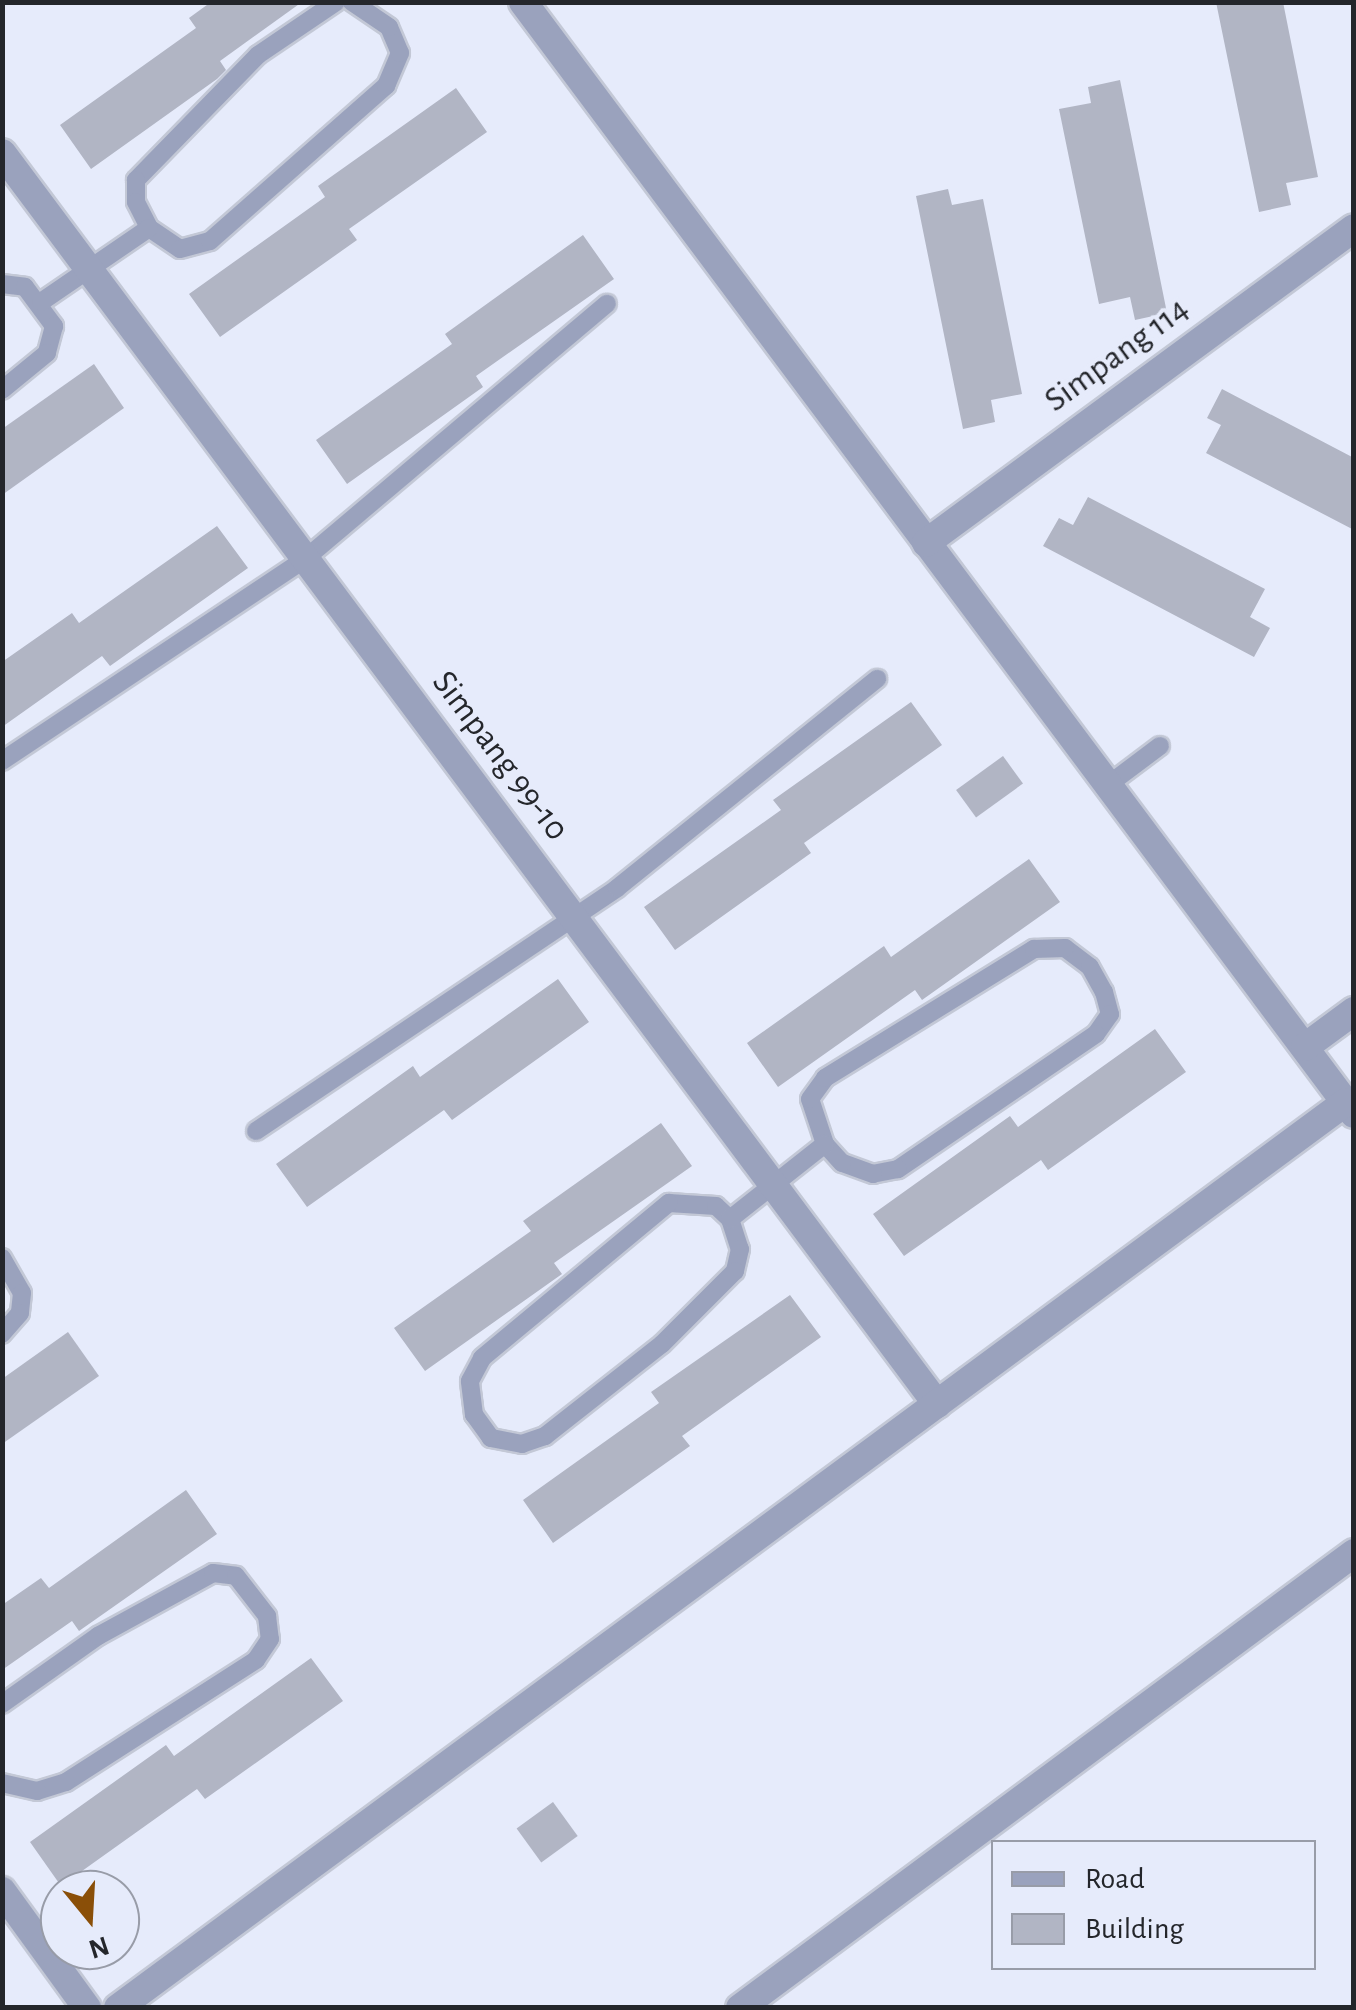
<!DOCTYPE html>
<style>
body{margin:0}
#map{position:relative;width:1356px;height:2010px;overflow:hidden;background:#e6ebfb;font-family:"Alegreya Sans",sans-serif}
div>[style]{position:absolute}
.building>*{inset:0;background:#b1b5c4;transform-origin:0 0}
.roads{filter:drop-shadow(2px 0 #c3c8d6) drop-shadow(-2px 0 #c3c8d6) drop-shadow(0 2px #c3c8d6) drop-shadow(0 -2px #c3c8d6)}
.service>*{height:18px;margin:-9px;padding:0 9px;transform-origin:9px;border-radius:9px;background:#9aa2bd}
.minor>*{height:28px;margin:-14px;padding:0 14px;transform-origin:14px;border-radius:14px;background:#9aa2bd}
span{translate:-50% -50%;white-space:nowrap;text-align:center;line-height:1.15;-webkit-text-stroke:8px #e6ebfb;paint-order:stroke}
.street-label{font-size:35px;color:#24262b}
.frame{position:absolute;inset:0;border:5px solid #24262b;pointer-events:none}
.legend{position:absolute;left:991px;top:1840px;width:325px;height:130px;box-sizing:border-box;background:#e6ebfb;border:2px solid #989ca8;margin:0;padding:12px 18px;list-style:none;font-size:30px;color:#24262b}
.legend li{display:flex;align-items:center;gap:20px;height:50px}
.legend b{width:50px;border:2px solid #989ca8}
.north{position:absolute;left:40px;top:1870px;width:100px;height:100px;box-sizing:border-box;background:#e6ebfb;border:2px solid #989ca8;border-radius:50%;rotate:162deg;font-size:28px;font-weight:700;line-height:40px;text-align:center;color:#24262b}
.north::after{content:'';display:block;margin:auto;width:35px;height:45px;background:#8a4f08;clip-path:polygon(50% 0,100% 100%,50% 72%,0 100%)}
</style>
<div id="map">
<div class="building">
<div style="clip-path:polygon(211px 2px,302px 2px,220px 61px,226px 70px,217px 79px,91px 169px,60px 125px,196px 28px,189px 18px)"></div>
<div style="clip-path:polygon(1216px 2px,1283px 2px,1318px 177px,1286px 183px,1291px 205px,1259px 212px)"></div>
<div style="clip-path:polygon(1120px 80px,1167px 313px,1135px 320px,1130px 297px,1099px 304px,1059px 109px,1091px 103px,1088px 87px)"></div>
<div style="clip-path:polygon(456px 88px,487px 132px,349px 229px,357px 240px,220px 337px,189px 294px,325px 197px,318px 186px)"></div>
<div style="clip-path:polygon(948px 189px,952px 205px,983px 199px,1022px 394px,991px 400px,995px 422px,963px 429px,916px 196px)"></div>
<div style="clip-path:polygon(583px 235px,614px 279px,476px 376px,483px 387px,347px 484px,316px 440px,452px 344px,445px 334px)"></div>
<div style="clip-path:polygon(94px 364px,124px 408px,2px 495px,2px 429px)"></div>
<div style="clip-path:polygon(1222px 389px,1354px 458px,1354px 530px,1206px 453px,1221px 425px,1207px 418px)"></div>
<div style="clip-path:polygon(1088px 497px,1265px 589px,1250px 617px,1270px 628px,1254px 657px,1043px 546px,1059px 518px,1073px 525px)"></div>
<div style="clip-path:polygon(217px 526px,248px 568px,110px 666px,102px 656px,2px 727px,2px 662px,72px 613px,79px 623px)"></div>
<div style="clip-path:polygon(911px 702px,942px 745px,804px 843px,811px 853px,675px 950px,644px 907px,781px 810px,773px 800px)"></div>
<div style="left:1003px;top:756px;width:34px;height:58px;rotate:54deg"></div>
<div style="clip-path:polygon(1029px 859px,1060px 902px,922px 1000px,915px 990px,778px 1087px,747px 1043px,884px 946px,891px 957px)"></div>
<div style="clip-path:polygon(558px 979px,589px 1022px,452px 1120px,444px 1110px,307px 1207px,276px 1164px,413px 1066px,420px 1077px)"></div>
<div style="clip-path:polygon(1155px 1029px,1186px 1072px,1048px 1170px,1041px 1160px,904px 1256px,873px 1214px,1010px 1116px,1018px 1127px)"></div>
<div style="clip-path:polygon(661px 1123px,692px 1166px,554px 1263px,562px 1274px,425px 1371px,394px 1328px,531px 1231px,523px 1221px)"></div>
<div style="clip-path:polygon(790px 1295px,821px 1337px,682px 1436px,690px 1446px,553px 1543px,523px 1500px,659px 1403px,651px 1392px)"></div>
<div style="clip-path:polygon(68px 1332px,99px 1376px,2px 1444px,2px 1379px)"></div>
<div style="clip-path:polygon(186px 1490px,217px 1534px,79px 1631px,72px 1621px,2px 1670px,2px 1605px,41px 1578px,49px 1588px)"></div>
<div style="clip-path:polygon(311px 1658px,343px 1701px,205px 1799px,197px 1789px,61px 1886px,30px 1842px,166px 1745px,174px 1756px)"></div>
<div style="left:553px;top:1802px;width:42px;height:45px;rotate:54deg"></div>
</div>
<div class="roads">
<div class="service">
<div style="left:336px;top:2px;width:94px;rotate:145.8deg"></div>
<div style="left:258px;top:55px;width:175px;rotate:134.3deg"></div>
<div style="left:136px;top:180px;width:22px;rotate:90deg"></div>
<div style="left:136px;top:202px;width:29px;rotate:63deg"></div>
<div style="left:149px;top:228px;width:37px;rotate:34deg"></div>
<div style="left:180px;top:249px;width:31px;rotate:-15deg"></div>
<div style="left:210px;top:241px;width:235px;rotate:-41.4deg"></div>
<div style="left:386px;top:86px;width:36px;rotate:-67deg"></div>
<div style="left:400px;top:53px;width:28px;rotate:-113deg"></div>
<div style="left:389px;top:27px;width:45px;rotate:-146deg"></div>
<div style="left:2px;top:284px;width:23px;rotate:7deg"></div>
<div style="left:25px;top:287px;width:49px;rotate:53.4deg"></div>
<div style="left:54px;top:326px;width:28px;rotate:105deg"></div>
<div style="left:47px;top:353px;width:58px;rotate:140.6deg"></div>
<div style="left:41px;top:302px;width:131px;rotate:-34.4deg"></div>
<div style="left:2px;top:761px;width:366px;rotate:-33.7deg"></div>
<div style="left:306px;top:558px;width:394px;rotate:-40.2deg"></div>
<div style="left:1108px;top:785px;width:65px;rotate:-36.9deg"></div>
<div style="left:1065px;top:948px;width:31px;rotate:37deg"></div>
<div style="left:1090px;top:967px;width:29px;rotate:61deg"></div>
<div style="left:1104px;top:992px;width:23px;rotate:75deg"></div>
<div style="left:1110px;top:1014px;width:24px;rotate:125deg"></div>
<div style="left:1096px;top:1034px;width:240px;rotate:145.7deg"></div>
<div style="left:898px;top:1169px;width:25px;rotate:169deg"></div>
<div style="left:873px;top:1174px;width:33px;rotate:-160deg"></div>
<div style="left:842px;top:1163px;width:25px;rotate:-132deg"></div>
<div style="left:825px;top:1144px;width:47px;rotate:-108.4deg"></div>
<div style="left:810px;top:1099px;width:26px;rotate:-54deg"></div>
<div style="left:825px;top:1078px;width:246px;rotate:-31.7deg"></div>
<div style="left:1034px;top:949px;width:31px;rotate:-2deg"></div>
<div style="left:256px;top:1131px;width:435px;rotate:-33.9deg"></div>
<div style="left:617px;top:888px;width:334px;rotate:-38.8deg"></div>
<div style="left:669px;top:1203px;width:47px;rotate:3.7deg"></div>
<div style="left:716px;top:1206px;width:19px;rotate:43deg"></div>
<div style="left:730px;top:1219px;width:32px;rotate:72deg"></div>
<div style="left:740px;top:1249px;width:23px;rotate:103deg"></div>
<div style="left:735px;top:1271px;width:103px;rotate:135deg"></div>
<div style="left:662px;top:1344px;width:149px;rotate:141.8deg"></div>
<div style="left:545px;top:1436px;width:24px;rotate:161deg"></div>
<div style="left:522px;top:1444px;width:32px;rotate:-169deg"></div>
<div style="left:491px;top:1438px;width:29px;rotate:-126deg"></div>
<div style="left:474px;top:1415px;width:34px;rotate:-97deg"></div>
<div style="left:470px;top:1381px;width:26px;rotate:-62deg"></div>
<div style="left:482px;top:1358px;width:243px;rotate:-39.7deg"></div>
<div style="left:730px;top:1219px;width:121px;rotate:-38.3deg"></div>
<div style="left:2px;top:1258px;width:40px;rotate:60.3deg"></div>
<div style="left:22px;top:1293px;width:20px;rotate:96deg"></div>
<div style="left:20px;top:1313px;width:28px;rotate:131deg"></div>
<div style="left:2px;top:1704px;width:118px;rotate:-35.3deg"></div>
<div style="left:98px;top:1636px;width:131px;rotate:-28.7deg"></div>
<div style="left:213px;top:1573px;width:23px;rotate:7deg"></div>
<div style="left:236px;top:1576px;width:51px;rotate:52.2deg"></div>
<div style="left:267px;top:1616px;width:23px;rotate:83deg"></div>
<div style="left:270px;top:1639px;width:25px;rotate:124deg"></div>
<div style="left:256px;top:1660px;width:226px;rotate:147.3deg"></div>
<div style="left:66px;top:1782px;width:30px;rotate:163deg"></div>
<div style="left:37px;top:1791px;width:36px;rotate:-167deg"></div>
</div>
<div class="minor">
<div style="left:523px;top:2px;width:1388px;rotate:53.23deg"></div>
<div style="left:2px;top:153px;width:1562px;rotate:53.23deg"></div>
<div style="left:926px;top:543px;width:531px;rotate:-36.35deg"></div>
<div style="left:1305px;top:1047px;width:61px;rotate:-36.3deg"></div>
<div style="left:2px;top:1891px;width:145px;rotate:54deg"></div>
<div style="left:118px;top:2008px;width:1526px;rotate:-36.42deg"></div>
<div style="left:740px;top:2008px;width:764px;rotate:-36.54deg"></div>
</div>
</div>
<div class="street-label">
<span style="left:1117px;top:355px;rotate:-36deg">Simpang 114</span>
<span style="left:500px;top:756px;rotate:53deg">Simpang 99-10</span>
</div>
<div class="frame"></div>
<ul class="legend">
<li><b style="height:12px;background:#9aa2bd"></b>Road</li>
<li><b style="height:28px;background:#b1b5c4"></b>Building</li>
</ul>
<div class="north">N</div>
</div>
